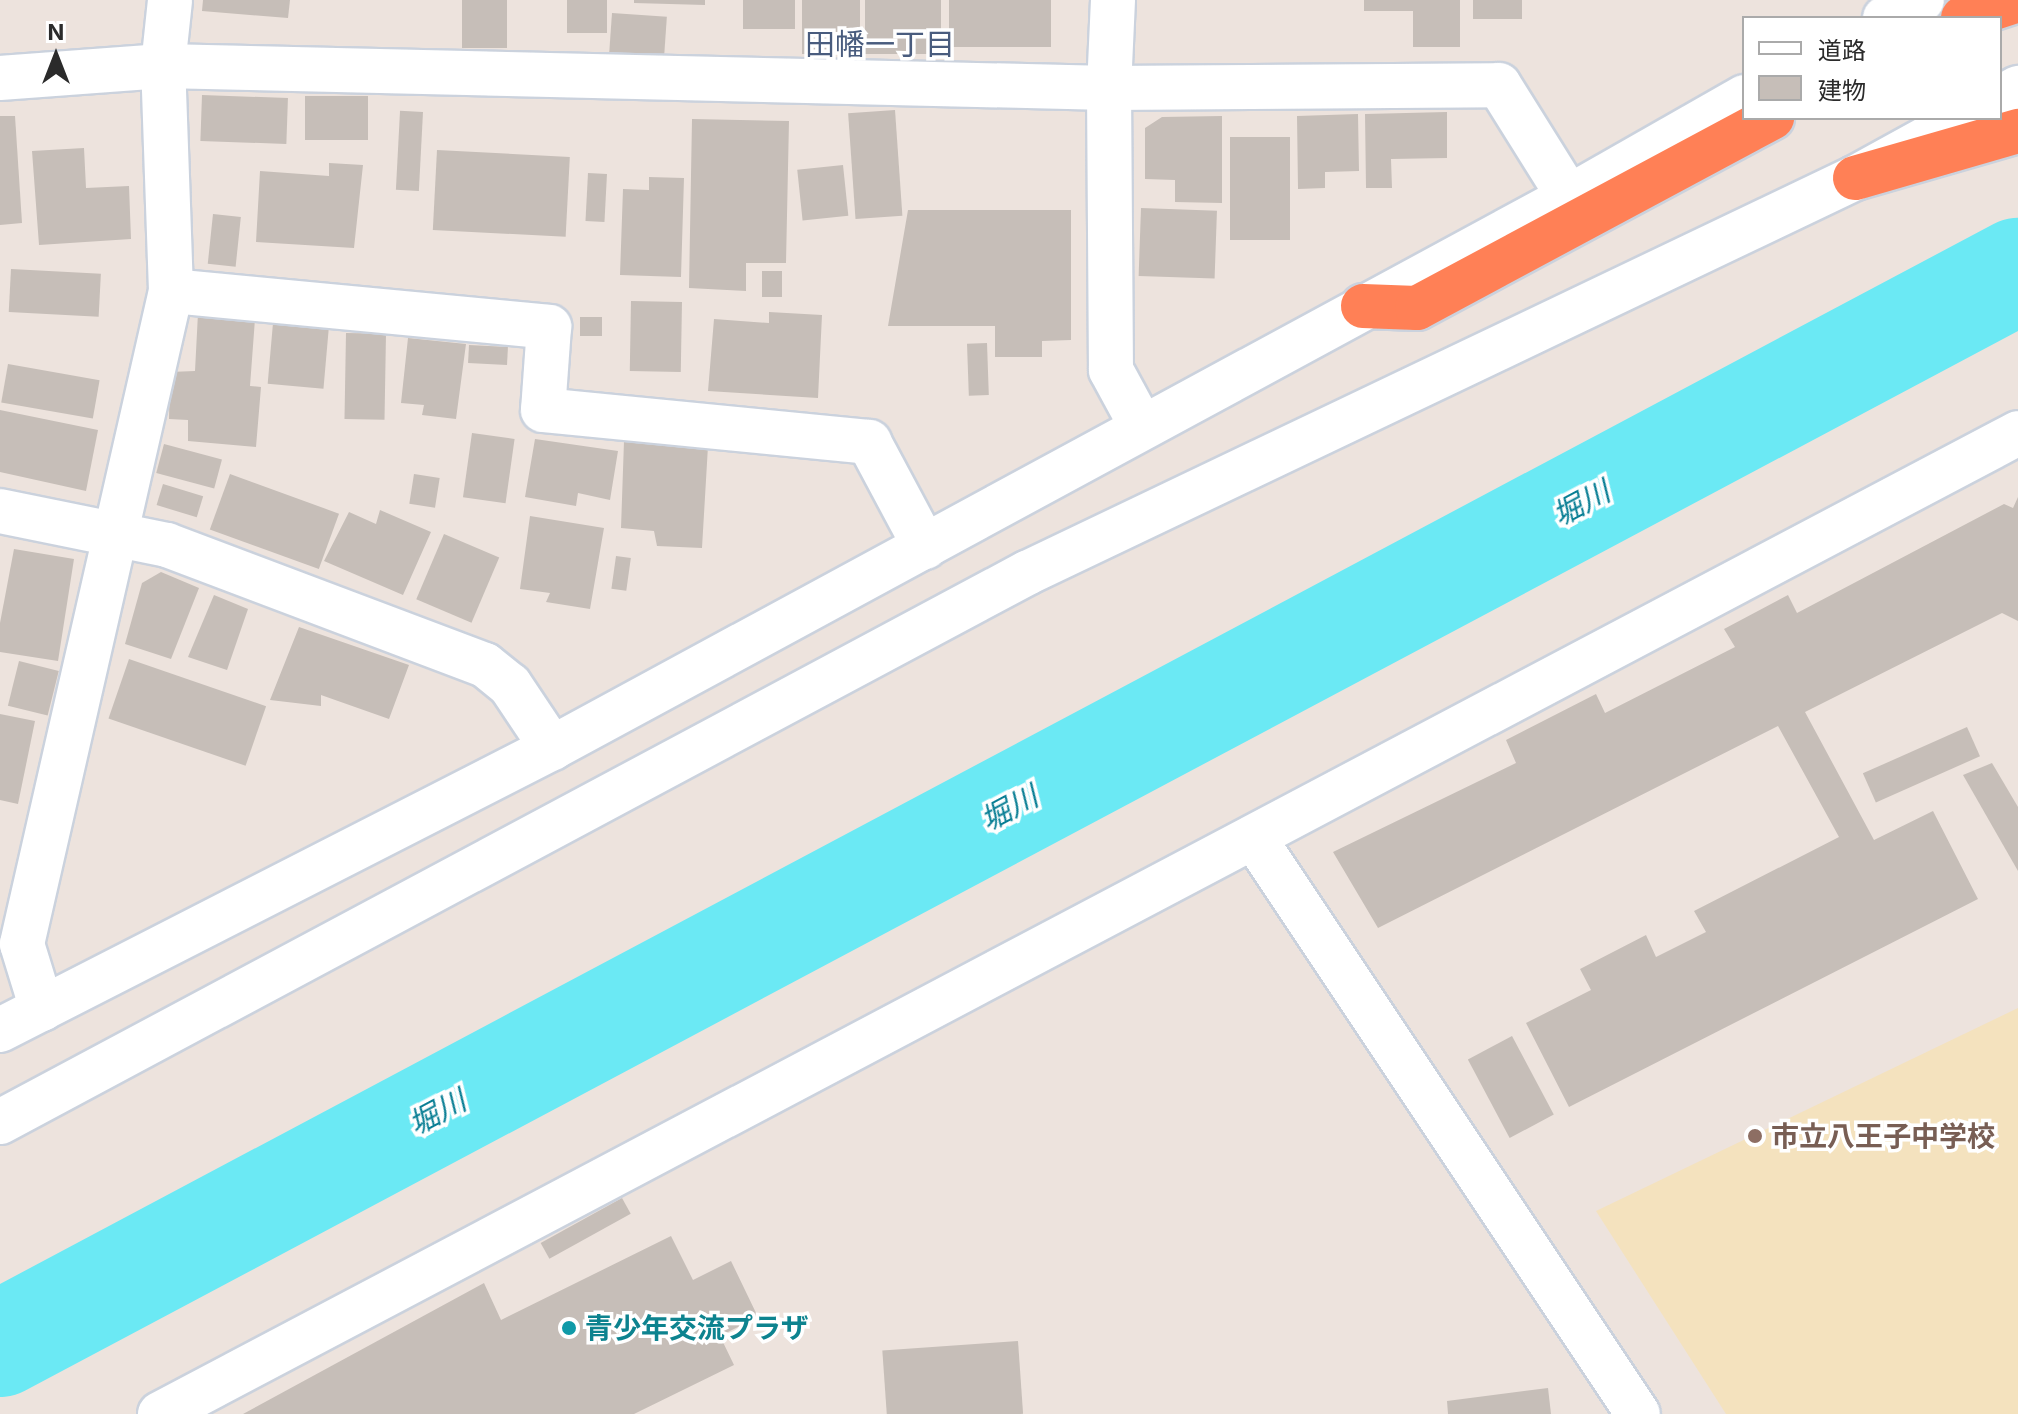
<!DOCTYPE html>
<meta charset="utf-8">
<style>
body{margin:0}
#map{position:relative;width:2018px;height:1414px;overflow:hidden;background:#ede3dd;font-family:Inter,"Noto Sans JP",sans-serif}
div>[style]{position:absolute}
.sand>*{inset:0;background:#f4e2be}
.river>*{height:106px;margin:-53px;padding:0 53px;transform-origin:53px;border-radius:53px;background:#6be9f4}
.building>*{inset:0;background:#c6beb8;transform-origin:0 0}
.roads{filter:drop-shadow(2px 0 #cbd2dd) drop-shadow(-2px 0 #cbd2dd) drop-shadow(0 2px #cbd2dd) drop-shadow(0 -2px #cbd2dd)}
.street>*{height:44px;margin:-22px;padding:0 22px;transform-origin:22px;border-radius:22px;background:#fff}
.secondary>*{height:44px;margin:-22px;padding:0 22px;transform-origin:22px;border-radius:22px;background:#fff}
.highway>*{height:44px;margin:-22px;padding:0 22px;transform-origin:22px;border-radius:22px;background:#ff8056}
.dots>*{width:22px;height:22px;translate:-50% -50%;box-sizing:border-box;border:4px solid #fff;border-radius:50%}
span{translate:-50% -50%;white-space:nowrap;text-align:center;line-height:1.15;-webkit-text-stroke:7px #fff;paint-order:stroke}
.education-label{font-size:28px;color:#785e54;font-weight:700}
.left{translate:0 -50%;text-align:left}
.culture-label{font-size:28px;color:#0d838f;font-weight:700}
.neighbourhood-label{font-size:30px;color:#495c7e}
.water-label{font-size:30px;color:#087e94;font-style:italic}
.legend{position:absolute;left:1742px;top:16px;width:260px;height:104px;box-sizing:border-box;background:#fff;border:2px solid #aaa;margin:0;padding:10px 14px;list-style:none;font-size:24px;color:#2b2b2b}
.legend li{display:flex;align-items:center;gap:16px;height:40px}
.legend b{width:40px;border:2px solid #aaa}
.north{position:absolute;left:16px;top:16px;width:80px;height:80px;-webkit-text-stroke:6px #fff;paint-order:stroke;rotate:0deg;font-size:22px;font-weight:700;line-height:32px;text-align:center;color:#2b2b2b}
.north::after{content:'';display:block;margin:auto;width:28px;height:36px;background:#2b2b2b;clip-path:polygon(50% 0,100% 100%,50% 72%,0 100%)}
</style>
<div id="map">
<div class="sand">
<div style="clip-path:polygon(2018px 1008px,2018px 1414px,1726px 1414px,1596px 1211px)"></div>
</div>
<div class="river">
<div style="left:0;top:1344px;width:2286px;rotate:-28deg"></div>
</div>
<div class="building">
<div style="clip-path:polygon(203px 0,290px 0,288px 18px,202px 11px)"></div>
<div style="left:462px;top:0;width:45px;height:48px"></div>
<div style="left:567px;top:0;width:40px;height:33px"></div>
<div style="clip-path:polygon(634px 0,705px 0,705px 5px,634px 3px)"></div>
<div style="left:743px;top:0;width:52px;height:29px"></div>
<div style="left:802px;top:0;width:58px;height:54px"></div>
<div style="left:865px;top:0;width:76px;height:54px"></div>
<div style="left:949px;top:0;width:102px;height:47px"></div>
<div style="clip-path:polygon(1364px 0,1460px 0,1460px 47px,1413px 47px,1413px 11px,1364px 11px)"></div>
<div style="left:1473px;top:0;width:49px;height:19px"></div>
<div style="left:612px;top:13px;width:55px;height:39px;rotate:4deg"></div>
<div style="left:202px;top:95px;width:86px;height:46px;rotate:2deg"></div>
<div style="left:305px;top:96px;width:63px;height:44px"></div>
<div style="left:895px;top:110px;width:106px;height:47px;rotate:86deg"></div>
<div style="left:423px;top:112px;width:79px;height:23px;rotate:93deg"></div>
<div style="clip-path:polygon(1447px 112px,1447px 158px,1391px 159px,1392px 188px,1366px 188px,1365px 114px)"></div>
<div style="clip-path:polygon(1358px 114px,1359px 171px,1325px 172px,1325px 188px,1298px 189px,1297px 116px)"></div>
<div style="clip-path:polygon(0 116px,15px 116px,22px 223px,0 225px)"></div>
<div style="clip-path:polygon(1222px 116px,1222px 203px,1175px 202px,1175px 180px,1145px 179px,1145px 128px,1162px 117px)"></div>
<div style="clip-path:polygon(692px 119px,789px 121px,786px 263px,746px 263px,746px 291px,689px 288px)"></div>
<div style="left:1230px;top:137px;width:60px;height:103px"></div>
<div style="clip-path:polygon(84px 148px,86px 188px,129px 186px,131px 239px,39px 245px,32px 151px)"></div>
<div style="left:437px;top:150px;width:133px;height:80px;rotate:3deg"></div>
<div style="clip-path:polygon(329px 163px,363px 165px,354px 248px,256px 242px,260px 171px,329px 176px)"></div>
<div style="left:843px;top:165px;width:51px;height:46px;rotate:84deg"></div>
<div style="left:588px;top:173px;width:19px;height:48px;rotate:3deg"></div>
<div style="clip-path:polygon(649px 177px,684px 178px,681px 277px,620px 275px,623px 189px,649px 190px)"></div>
<div style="left:1141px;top:208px;width:76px;height:68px;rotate:2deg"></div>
<div style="clip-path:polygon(908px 210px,1071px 210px,1071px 340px,1042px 341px,1042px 357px,995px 357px,995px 326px,888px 326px)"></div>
<div style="left:213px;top:214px;width:28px;height:50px;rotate:6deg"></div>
<div style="left:11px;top:269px;width:90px;height:43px;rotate:3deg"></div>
<div style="left:762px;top:271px;width:20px;height:26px"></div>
<div style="left:631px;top:301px;width:51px;height:70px;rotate:1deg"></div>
<div style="clip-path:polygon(769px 312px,822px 315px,818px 398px,708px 391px,714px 319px,769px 323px)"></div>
<div style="clip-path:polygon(198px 313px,255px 319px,250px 386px,261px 387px,256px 447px,188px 441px,188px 420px,169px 419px,170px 372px,195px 371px)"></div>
<div style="left:580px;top:317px;width:22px;height:19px"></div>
<div style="left:273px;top:323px;width:56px;height:61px;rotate:5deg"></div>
<div style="left:346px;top:333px;width:40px;height:86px;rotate:1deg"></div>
<div style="clip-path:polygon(408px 338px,466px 344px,456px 419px,422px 415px,424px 405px,401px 403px)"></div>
<div style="left:987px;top:343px;width:52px;height:20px;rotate:88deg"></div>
<div style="left:469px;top:345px;width:39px;height:18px;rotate:3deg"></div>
<div style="left:8px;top:364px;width:93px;height:39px;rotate:10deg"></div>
<div style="clip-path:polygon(0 410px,98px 430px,86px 491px,0 472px)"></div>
<div style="left:472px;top:433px;width:43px;height:65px;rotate:8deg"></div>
<div style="clip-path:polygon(535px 439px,618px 451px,610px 500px,578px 493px,576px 506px,525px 497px)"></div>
<div style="clip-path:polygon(624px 441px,708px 446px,702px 548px,657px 546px,654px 531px,621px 528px)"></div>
<div style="left:164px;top:444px;width:60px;height:30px;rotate:15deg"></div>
<div style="left:230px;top:474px;width:116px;height:59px;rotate:20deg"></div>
<div style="left:414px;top:474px;width:26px;height:30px;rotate:9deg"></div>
<div style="left:163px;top:484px;width:42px;height:22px;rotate:17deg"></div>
<div style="clip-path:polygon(2018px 497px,2018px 621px,2002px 613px,1805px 712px,1874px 840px,1933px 811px,1978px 899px,1569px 1107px,1526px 1023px,1591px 990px,1580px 969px,1646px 935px,1656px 957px,1706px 932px,1694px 911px,1839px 837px,1778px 726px,1378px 928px,1333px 852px,1516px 763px,1506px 740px,1596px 694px,1605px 713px,1735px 647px,1724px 629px,1788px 595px,1797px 613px,2004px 504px,2013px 508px)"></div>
<div style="clip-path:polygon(380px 510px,431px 532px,403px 595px,324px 561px,349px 512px,376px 524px)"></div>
<div style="clip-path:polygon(530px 516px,604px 528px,590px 609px,546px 602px,550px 593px,520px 589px)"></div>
<div style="left:444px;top:534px;width:60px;height:71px;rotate:23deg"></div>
<div style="clip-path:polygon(14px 549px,74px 559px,58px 661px,0 652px,0 623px)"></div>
<div style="left:616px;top:556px;width:15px;height:33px;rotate:8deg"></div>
<div style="clip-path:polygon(161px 572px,199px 588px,171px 659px,125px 644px,142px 583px)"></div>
<div style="clip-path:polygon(214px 595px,248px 609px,227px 670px,188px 657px)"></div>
<div style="clip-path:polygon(299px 627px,409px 665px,389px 719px,321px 695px,321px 706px,270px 700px)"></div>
<div style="left:129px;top:659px;width:145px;height:63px;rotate:19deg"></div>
<div style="left:19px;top:661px;width:41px;height:46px;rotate:14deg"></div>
<div style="clip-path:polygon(0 714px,35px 721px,18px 804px,0 800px)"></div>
<div style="left:1967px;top:727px;width:32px;height:114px;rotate:66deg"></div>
<div style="clip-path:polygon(1992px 763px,2018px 807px,2018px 871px,1963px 775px)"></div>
<div style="left:1512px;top:1036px;width:89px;height:50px;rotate:62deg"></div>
<div style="left:622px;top:1198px;width:18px;height:93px;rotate:61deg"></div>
<div style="clip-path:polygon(671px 1236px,693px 1280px,731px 1261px,758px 1317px,720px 1336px,734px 1365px,634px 1414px,243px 1414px,484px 1283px,501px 1320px)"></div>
<div style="left:1018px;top:1341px;width:73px;height:136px;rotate:86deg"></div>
<div style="clip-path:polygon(1548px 1388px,1551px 1414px,1448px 1414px,1447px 1401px)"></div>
</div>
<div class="roads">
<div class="street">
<div style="left:1113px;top:0;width:88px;rotate:92.6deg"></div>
<div style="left:1109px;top:88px;width:282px;rotate:89.6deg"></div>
<div style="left:1111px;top:370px;width:65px;rotate:61.5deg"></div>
<div style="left:0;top:78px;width:163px;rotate:-4.2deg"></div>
<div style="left:163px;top:66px;width:946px;rotate:1.33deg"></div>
<div style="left:1109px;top:88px;width:390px;rotate:-0.4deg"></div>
<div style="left:1499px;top:85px;width:132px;rotate:58deg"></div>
<div style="left:171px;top:291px;width:380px;rotate:5.4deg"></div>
<div style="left:549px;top:327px;width:83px;rotate:94.1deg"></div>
<div style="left:543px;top:410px;width:328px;rotate:5.6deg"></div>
<div style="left:869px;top:442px;width:119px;rotate:61.9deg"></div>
<div style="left:0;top:511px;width:170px;rotate:11.5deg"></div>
<div style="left:167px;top:545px;width:340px;rotate:20.7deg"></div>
<div style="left:485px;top:665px;width:32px;rotate:39deg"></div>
<div style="left:510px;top:685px;width:76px;rotate:56.3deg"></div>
<div style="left:1254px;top:838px;width:692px;rotate:56.31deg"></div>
<div style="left:42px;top:1009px;width:68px;rotate:-107.1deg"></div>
<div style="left:22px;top:944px;width:670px;rotate:-77.15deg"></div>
<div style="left:171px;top:291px;width:225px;rotate:-92deg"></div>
<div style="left:163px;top:66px;width:66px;rotate:-83.9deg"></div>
<div style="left:160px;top:1414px;width:2101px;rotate:-27.83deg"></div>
</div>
<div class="secondary">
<div style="left:1885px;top:18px;width:41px;rotate:-25.9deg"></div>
<div style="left:2000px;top:98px;width:21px;rotate:-29deg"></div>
<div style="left:0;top:1030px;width:620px;rotate:-27.06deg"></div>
<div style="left:552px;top:748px;width:1157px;rotate:-28.45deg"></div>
<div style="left:1569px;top:197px;width:202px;rotate:-29.7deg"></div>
<div style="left:0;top:1122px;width:1165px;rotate:-28.13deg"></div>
<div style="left:1027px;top:573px;width:917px;rotate:-25.5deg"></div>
<div style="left:1855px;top:178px;width:124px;rotate:-28.8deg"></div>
</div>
<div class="highway">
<div style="left:1963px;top:18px;width:58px;rotate:-18.1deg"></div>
<div style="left:1855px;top:178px;width:170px;rotate:-16.1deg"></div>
<div style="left:1363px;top:306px;width:54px;rotate:2.1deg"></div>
<div style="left:1417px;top:308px;width:403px;rotate:-28.2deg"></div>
</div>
</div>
<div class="dots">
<div style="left:1755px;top:1136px;background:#8d6e63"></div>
<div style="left:569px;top:1328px;background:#0f9aa8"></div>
</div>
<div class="education-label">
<span class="left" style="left:1771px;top:1136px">市立八王子中学校</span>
</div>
<div class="culture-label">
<span class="left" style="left:585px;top:1328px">青少年交流プラザ</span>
</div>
<div class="neighbourhood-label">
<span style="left:880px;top:44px">田幡一丁目</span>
</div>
<div class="water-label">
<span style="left:1581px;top:503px;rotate:-28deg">堀川</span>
<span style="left:1009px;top:808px;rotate:-28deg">堀川</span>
<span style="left:437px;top:1112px;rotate:-28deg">堀川</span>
</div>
<ul class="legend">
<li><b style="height:10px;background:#fff"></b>道路</li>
<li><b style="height:22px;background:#c6beb8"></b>建物</li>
</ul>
<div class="north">N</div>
</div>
